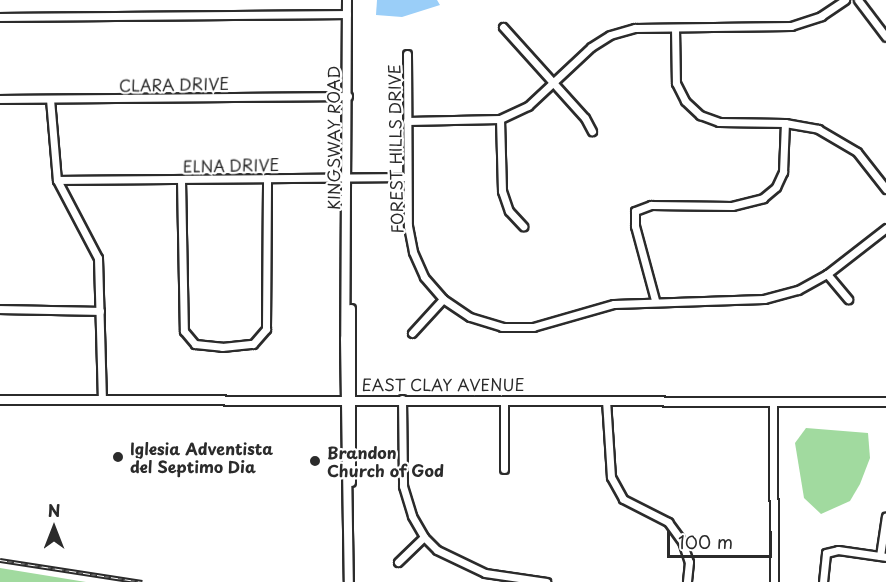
<!DOCTYPE html>
<style>
body{margin:0}
#map{position:relative;width:886px;height:582px;overflow:hidden;background:#fff;font-family:"Playpen Sans",sans-serif}
div>[style]{position:absolute}
.green>*{inset:0;background:#a1da9f}
.water>*{inset:0;background:#9acef8}
.roads{filter:drop-shadow(2px 0 #2b2b2b) drop-shadow(-2px 0 #2b2b2b) drop-shadow(0 2px #2b2b2b) drop-shadow(0 -2px #2b2b2b)}
.minor>*{height:7px;margin:-3.5px;padding:0 3.5px;transform-origin:3.5px;border-radius:3.5px;background:#fff}
.tertiary>*{height:8px;margin:-4px;padding:0 4px;transform-origin:4px;border-radius:4px;background:#fff}
.rail>*{height:4.5px;margin-top:-2.25px;transform-origin:0;background:repeating-linear-gradient(90deg,#fff 0 7px,#2b2b2b 0 14px);box-sizing:border-box;border-block:2px solid #2b2b2b}
.dots>*{width:16px;height:16px;translate:-50% -50%;box-sizing:border-box;border:3px solid #fff;border-radius:50%}
span{translate:-50% -50%;white-space:nowrap;text-align:center;line-height:1.15;-webkit-text-stroke:4.5px #fff;paint-order:stroke}
.street-label{font-size:16px;color:#2b2b2b}
.poi-label{font-size:16px;color:#2b2b2b;font-weight:700}
.left{translate:0 -50%;text-align:left}
.north{position:absolute;left:24px;top:498px;width:60px;height:60px;-webkit-text-stroke:4px #fff;paint-order:stroke;rotate:0deg;font-size:16px;font-weight:700;line-height:24px;text-align:center;color:#2b2b2b}
.north::after{content:'';display:block;margin:auto;width:21px;height:27px;background:#2b2b2b;clip-path:polygon(50% 0,100% 100%,50% 72%,0 100%)}
.scale{position:absolute;left:667px;top:531px;width:105px;height:27px;box-sizing:border-box;border:3px solid #2b2b2b;border-top:0;padding-left:8px;font-size:18px;line-height:21px;white-space:nowrap;color:#2b2b2b;-webkit-text-stroke:4px #fff;paint-order:stroke}
</style>
<div id="map">
<div class="green">
<div style="clip-path:polygon(806px 428px,868px 433px,870px 458px,860px 484px,850px 501px,821px 514px,804px 498px,795px 443px)"></div>
<div style="clip-path:polygon(0 568px,86px 582px,0 582px)"></div>
</div>
<div class="water">
<div style="clip-path:polygon(377px 0,437px 0,440px 5px,402px 17px,376px 15px)"></div>
</div>
<div class="roads">
<div class="minor">
<div style="left:858px;top:0;width:46px;rotate:52.9deg"></div>
<div style="left:0;top:17px;width:347px;rotate:-0.5deg"></div>
<div style="left:503px;top:27px;width:122px;rotate:48deg"></div>
<div style="left:585px;top:118px;width:15px;rotate:62deg"></div>
<div style="left:675px;top:28px;width:55px;rotate:89deg"></div>
<div style="left:676px;top:83px;width:20px;rotate:63deg"></div>
<div style="left:685px;top:101px;width:21px;rotate:43deg"></div>
<div style="left:700px;top:115px;width:20px;rotate:20deg"></div>
<div style="left:719px;top:122px;width:66px;rotate:0.9deg"></div>
<div style="left:785px;top:123px;width:34px;rotate:10deg"></div>
<div style="left:818px;top:129px;width:45px;rotate:30.5deg"></div>
<div style="left:857px;top:152px;width:47px;rotate:51.9deg"></div>
<div style="left:407px;top:54px;width:172px;rotate:89.7deg"></div>
<div style="left:408px;top:226px;width:26px;rotate:79deg"></div>
<div style="left:413px;top:252px;width:27px;rotate:66deg"></div>
<div style="left:424px;top:277px;width:29px;rotate:49deg"></div>
<div style="left:443px;top:299px;width:32px;rotate:34deg"></div>
<div style="left:470px;top:317px;width:34px;rotate:17deg"></div>
<div style="left:502px;top:327px;width:31px"></div>
<div style="left:533px;top:327px;width:84px;rotate:-15.9deg"></div>
<div style="left:614px;top:304px;width:150px;rotate:-1.9deg"></div>
<div style="left:764px;top:299px;width:35px;rotate:-15deg"></div>
<div style="left:798px;top:290px;width:33px;rotate:-29deg"></div>
<div style="left:827px;top:274px;width:75px;rotate:-37.9deg"></div>
<div style="left:0;top:99px;width:348px;rotate:-0.5deg"></div>
<div style="left:50px;top:99px;width:81px;rotate:85.1deg"></div>
<div style="left:57px;top:180px;width:88px;rotate:62.3deg"></div>
<div style="left:98px;top:258px;width:142px;rotate:88.4deg"></div>
<div style="left:500px;top:119px;width:72px;rotate:88.4deg"></div>
<div style="left:502px;top:191px;width:21px;rotate:71deg"></div>
<div style="left:509px;top:211px;width:21px;rotate:47deg"></div>
<div style="left:407px;top:121px;width:93px;rotate:-1.2deg"></div>
<div style="left:500px;top:119px;width:31px;rotate:-25deg"></div>
<div style="left:528px;top:106px;width:86px;rotate:-43.1deg"></div>
<div style="left:591px;top:47px;width:22px;rotate:-32deg"></div>
<div style="left:610px;top:35px;width:26px;rotate:-16deg"></div>
<div style="left:635px;top:28px;width:156px;rotate:-0.7deg"></div>
<div style="left:791px;top:26px;width:32px;rotate:-18deg"></div>
<div style="left:821px;top:16px;width:29px;rotate:-34deg"></div>
<div style="left:57px;top:180px;width:350px;rotate:-0.5deg"></div>
<div style="left:181px;top:180px;width:151px;rotate:88.9deg"></div>
<div style="left:184px;top:331px;width:17px;rotate:50deg"></div>
<div style="left:195px;top:344px;width:27px;rotate:6deg"></div>
<div style="left:222px;top:347px;width:31px;rotate:-6deg"></div>
<div style="left:253px;top:344px;width:20px;rotate:-49deg"></div>
<div style="left:266px;top:329px;width:151px;rotate:-89.6deg"></div>
<div style="left:827px;top:274px;width:33px;rotate:50deg"></div>
<div style="left:655px;top:300px;width:77px;rotate:-105.1deg"></div>
<div style="left:635px;top:226px;width:15px;rotate:-90deg"></div>
<div style="left:635px;top:211px;width:17px;rotate:-21deg"></div>
<div style="left:651px;top:205px;width:81px;rotate:0.7deg"></div>
<div style="left:732px;top:206px;width:32px;rotate:-14deg"></div>
<div style="left:763px;top:198px;width:17px;rotate:-40deg"></div>
<div style="left:776px;top:187px;width:17px;rotate:-65deg"></div>
<div style="left:783px;top:172px;width:49px;rotate:-87.7deg"></div>
<div style="left:0;top:309px;width:100px;rotate:1.1deg"></div>
<div style="left:412px;top:333px;width:46px;rotate:-47.6deg"></div>
<div style="left:402px;top:399px;width:87px;rotate:89.3deg"></div>
<div style="left:403px;top:486px;width:31px;rotate:73deg"></div>
<div style="left:412px;top:516px;width:24px;rotate:60deg"></div>
<div style="left:424px;top:537px;width:18px;rotate:45deg"></div>
<div style="left:437px;top:550px;width:53px;rotate:25.6deg"></div>
<div style="left:485px;top:573px;width:62px;rotate:8.4deg"></div>
<div style="left:504px;top:400px;width:69px;rotate:90deg"></div>
<div style="left:606px;top:400px;width:77px;rotate:86.3deg"></div>
<div style="left:611px;top:477px;width:25px;rotate:61deg"></div>
<div style="left:623px;top:499px;width:51px;rotate:27.1deg"></div>
<div style="left:668px;top:522px;width:24px;rotate:54deg"></div>
<div style="left:682px;top:541px;width:22px;rotate:72deg"></div>
<div style="left:689px;top:562px;width:20px;rotate:96deg"></div>
<div style="left:773px;top:402px;width:180px;rotate:89.7deg"></div>
<div style="left:880px;top:556px;width:40px;rotate:-81.5deg"></div>
<div style="left:398px;top:562px;width:36px;rotate:-44deg"></div>
<div style="left:823px;top:582px;width:29px;rotate:-84deg"></div>
<div style="left:826px;top:553px;width:12px;rotate:-14deg"></div>
<div style="left:838px;top:550px;width:49px;rotate:8.3deg"></div>
</div>
<div class="tertiary">
<div style="left:347px;top:0;width:339px;rotate:90.3deg"></div>
<div style="left:345px;top:339px;width:243px;rotate:89.1deg"></div>
<div style="left:351px;top:309px;width:173px;rotate:90deg"></div>
<div style="left:0;top:400px;width:886px;rotate:0.13deg"></div>
</div>
</div>
<div class="rail">
<div style="left:0;top:560px;width:144px;rotate:8.8deg"></div>
</div>
<div class="dots">
<div style="left:118px;top:457px;background:#2b2b2b"></div>
<div style="left:315px;top:461px;background:#2b2b2b"></div>
</div>
<div class="street-label">
<span style="left:174px;top:84px;rotate:-1deg">CLARA DRIVE</span>
<span style="left:333px;top:138px;rotate:-90deg">KINGSWAY ROAD</span>
<span style="left:395px;top:149px;rotate:-91deg">FOREST HILLS DRIVE</span>
<span style="left:231px;top:165px;rotate:-1deg">ELNA DRIVE</span>
<span style="left:443px;top:384px">EAST CLAY AVENUE</span>
</div>
<div class="poi-label">
<span class="left" style="left:130px;top:457px">Iglesia Adventista<br>del Septimo Dia</span>
<span class="left" style="left:327px;top:461px">Brandon<br>Church of God</span>
</div>
<div class="north">N</div>
<div class="scale">100 m</div>
</div>
